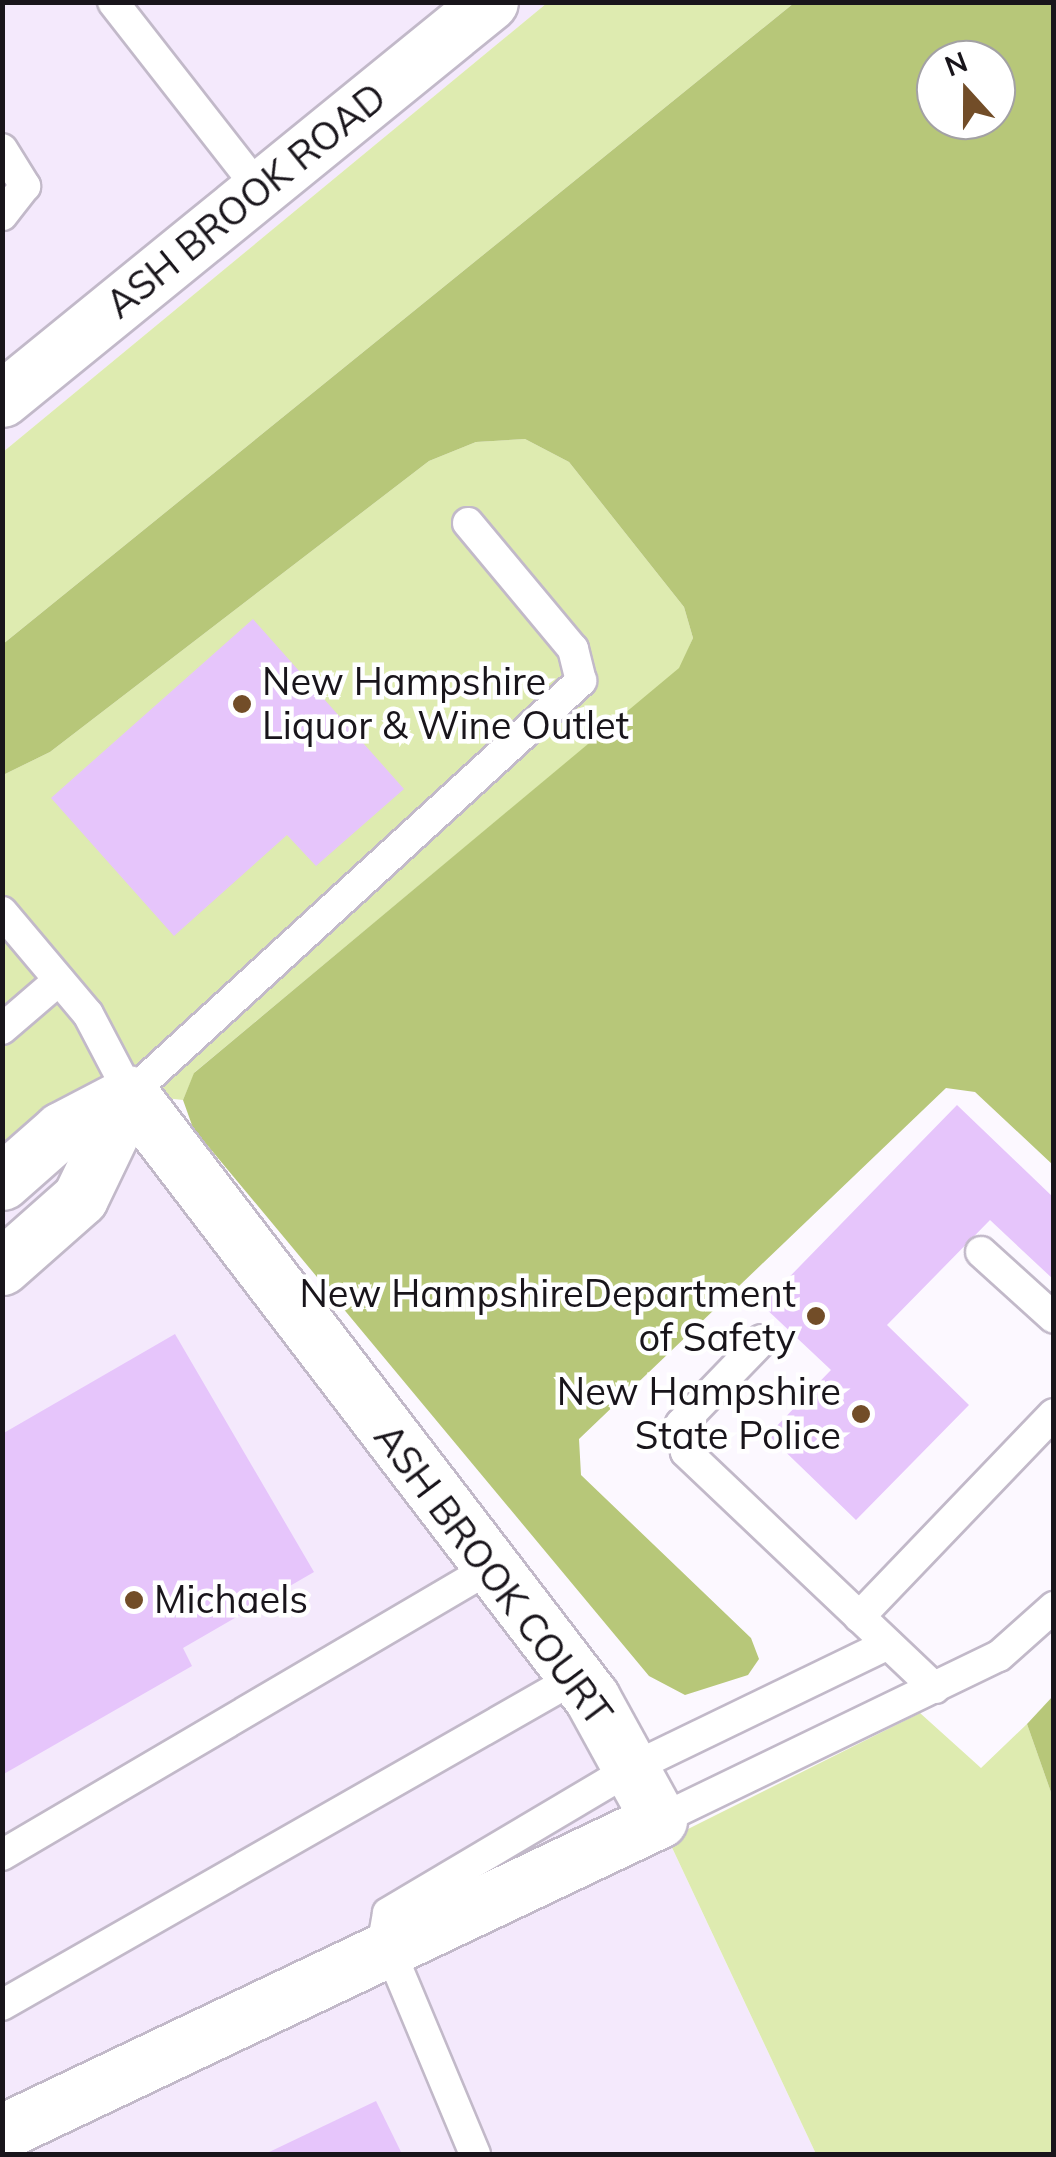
<!DOCTYPE html>
<style>
body{margin:0}
#map{position:relative;width:1056px;height:2157px;overflow:hidden;background:#fcf8ff;font-family:Mulish,sans-serif}
div>[style]{position:absolute}
.built>*{inset:0;background:#f4e9fc}
.green>*{inset:0;background:#deebb0}
.forest>*{inset:0;background:#b7c779}
.building>*{inset:0;background:#e6c5fb}
.roads{filter:drop-shadow(2px 0 #c2b9c9) drop-shadow(-2px 0 #c2b9c9) drop-shadow(0 2px #c2b9c9) drop-shadow(0 -2px #c2b9c9)}
.lane>*{height:30px;margin:-15px;padding:0 15px;transform-origin:15px;border-radius:15px;background:#fff}
.street>*{height:55px;margin:-27.5px;padding:0 27.5px;transform-origin:27.5px;border-radius:27.5px;background:#fff}
.dots>*{width:28px;height:28px;translate:-50% -50%;box-sizing:border-box;border:5px solid #fff;border-radius:50%}
span{translate:-50% -50%;white-space:nowrap;text-align:center;line-height:1.15;-webkit-text-stroke:9px #fff;paint-order:stroke}
.street-label{font-size:38px;color:#19151b}
.poi-label{font-size:38px;color:#19151b}
.left{translate:0 -50%;text-align:left}
.right{translate:-100% -50%;text-align:right}
.frame{position:absolute;inset:0;border:5px solid #19151b;pointer-events:none}
.north{position:absolute;left:916px;top:40px;width:100px;height:100px;box-sizing:border-box;background:#fff;border:2px solid #a3a1a4;border-radius:50%;rotate:339deg;font-size:28px;font-weight:700;line-height:40px;text-align:center;color:#19151b}
.north::after{content:'';display:block;margin:auto;width:35px;height:45px;background:#724d28;clip-path:polygon(50% 0,100% 100%,50% 72%,0 100%)}
</style>
<div id="map">
<div class="built">
<div style="clip-path:polygon(3px 3px,547px 3px,3px 452px)"></div>
<div style="clip-path:polygon(130px 1094px,659px 1820px,816px 2154px,3px 2154px,2px 1150px,38px 1113px)"></div>
</div>
<div class="green">
<div style="clip-path:polygon(547px 3px,794px 3px,3px 644px,3px 452px)"></div>
<div style="clip-path:polygon(525px 439px,569px 462px,684px 607px,693px 638px,680px 668px,195px 1072px,183px 1100px,130px 1094px,38px 1113px,3px 1150px,3px 775px,50px 752px,429px 461px,476px 442px)"></div>
<div style="clip-path:polygon(920px 1713px,981px 1768px,1027px 1724px,1053px 1798px,1053px 2154px,816px 2154px,668px 1839px)"></div>
</div>
<div class="forest">
<div style="clip-path:polygon(evenodd,794px 3px,1053px 3px,1053px 1165px,975px 1092px,946px 1088px,579px 1439px,581px 1475px,751px 1638px,759px 1659px,748px 1675px,685px 1695px,649px 1676px,193px 1128px,183px 1100px,194px 1073px,679px 668px,693px 638px,684px 607px,569px 462px,525px 439px,476px 442px,429px 461px,50px 752px,3px 775px,3px 644px,794px 3px,936px 60px,996px 60px,996px 120px,936px 120px,936px 60px)"></div>
<div style="clip-path:polygon(1053px 1696px,1053px 1798px,1027px 1724px)"></div>
</div>
<div class="building">
<div style="clip-path:polygon(253px 619px,404px 789px,316px 866px,287px 835px,174px 936px,51px 798px)"></div>
<div style="clip-path:polygon(957px 1105px,1054px 1198px,1054px 1280px,990px 1220px,887px 1325px,969px 1405px,856px 1520px,768px 1435px,831px 1370px,762px 1305px)"></div>
<div style="clip-path:polygon(175px 1334px,314px 1572px,183px 1648px,192px 1666px,2px 1775px,2px 1434px)"></div>
<div style="clip-path:polygon(376px 2101px,402px 2154px,265px 2154px)"></div>
</div>
<div class="roads">
<div class="lane">
<div style="left:113px;top:2px;width:239px;rotate:52deg"></div>
<div style="left:2px;top:149px;width:44px;rotate:58.1deg"></div>
<div style="left:25px;top:186px;width:37px;rotate:128deg"></div>
<div style="left:2px;top:912px;width:133px;rotate:49.9deg"></div>
<div style="left:88px;top:1014px;width:90px;rotate:62.3deg"></div>
<div style="left:130px;top:1094px;width:612px;rotate:-42.48deg"></div>
<div style="left:581px;top:681px;width:33px;rotate:-104deg"></div>
<div style="left:573px;top:649px;width:164px;rotate:-129.8deg"></div>
<div style="left:2px;top:1029px;width:75px;rotate:-40.7deg"></div>
<div style="left:981px;top:1252px;width:98px;rotate:42.1deg"></div>
<div style="left:762px;top:1340px;width:117px;rotate:134deg"></div>
<div style="left:681px;top:1424px;width:28px;rotate:80deg"></div>
<div style="left:686px;top:1452px;width:343px;rotate:43.5deg"></div>
<div style="left:859px;top:1617px;width:281px;rotate:-46.2deg"></div>
<div style="left:659px;top:1820px;width:377px;rotate:-25.8deg"></div>
<div style="left:999px;top:1656px;width:74px;rotate:-41.7deg"></div>
<div style="left:2px;top:1855px;width:566px;rotate:-30.46deg"></div>
<div style="left:2px;top:2005px;width:660px;rotate:-29.71deg"></div>
<div style="left:475px;top:2154px;width:236px;rotate:-112.7deg"></div>
<div style="left:384px;top:1936px;width:23px;rotate:-80deg"></div>
<div style="left:388px;top:1913px;width:284px;rotate:-30.7deg"></div>
<div style="left:632px;top:1768px;width:284px;rotate:-25.8deg"></div>
</div>
<div class="street">
<div style="left:2px;top:399px;width:629px;rotate:-39.13deg"></div>
<div style="left:2px;top:1182px;width:79px;rotate:-41.4deg"></div>
<div style="left:61px;top:1130px;width:78px;rotate:-27.6deg"></div>
<div style="left:2px;top:1267px;width:104px;rotate:-41.5deg"></div>
<div style="left:80px;top:1198px;width:115px;rotate:-64.3deg"></div>
<div style="left:2px;top:2132px;width:727px;rotate:-25.4deg"></div>
<div style="left:659px;top:1820px;width:139px;rotate:-118.8deg"></div>
<div style="left:592px;top:1698px;width:760px;rotate:-127.41deg"></div>
</div>
</div>
<div class="dots">
<div style="left:242px;top:704px;background:#724d28"></div>
<div style="left:816px;top:1316px;background:#724d28"></div>
<div style="left:861px;top:1414px;background:#724d28"></div>
<div style="left:134px;top:1600px;background:#724d28"></div>
</div>
<div class="street-label">
<span style="left:246px;top:201px;rotate:-39deg">ASH BROOK ROAD</span>
<span style="left:493px;top:1575px;rotate:53deg">ASH BROOK COURT</span>
</div>
<div class="poi-label">
<span class="left" style="left:262px;top:704px">New Hampshire<br>Liquor &amp; Wine Outlet</span>
<span class="right" style="left:796px;top:1316px">New HampshireDepartment<br>of Safety</span>
<span class="right" style="left:841px;top:1414px">New Hampshire<br>State Police</span>
<span class="left" style="left:154px;top:1600px">Michaels</span>
</div>
<div class="frame"></div>
<div class="north">N</div>
</div>
